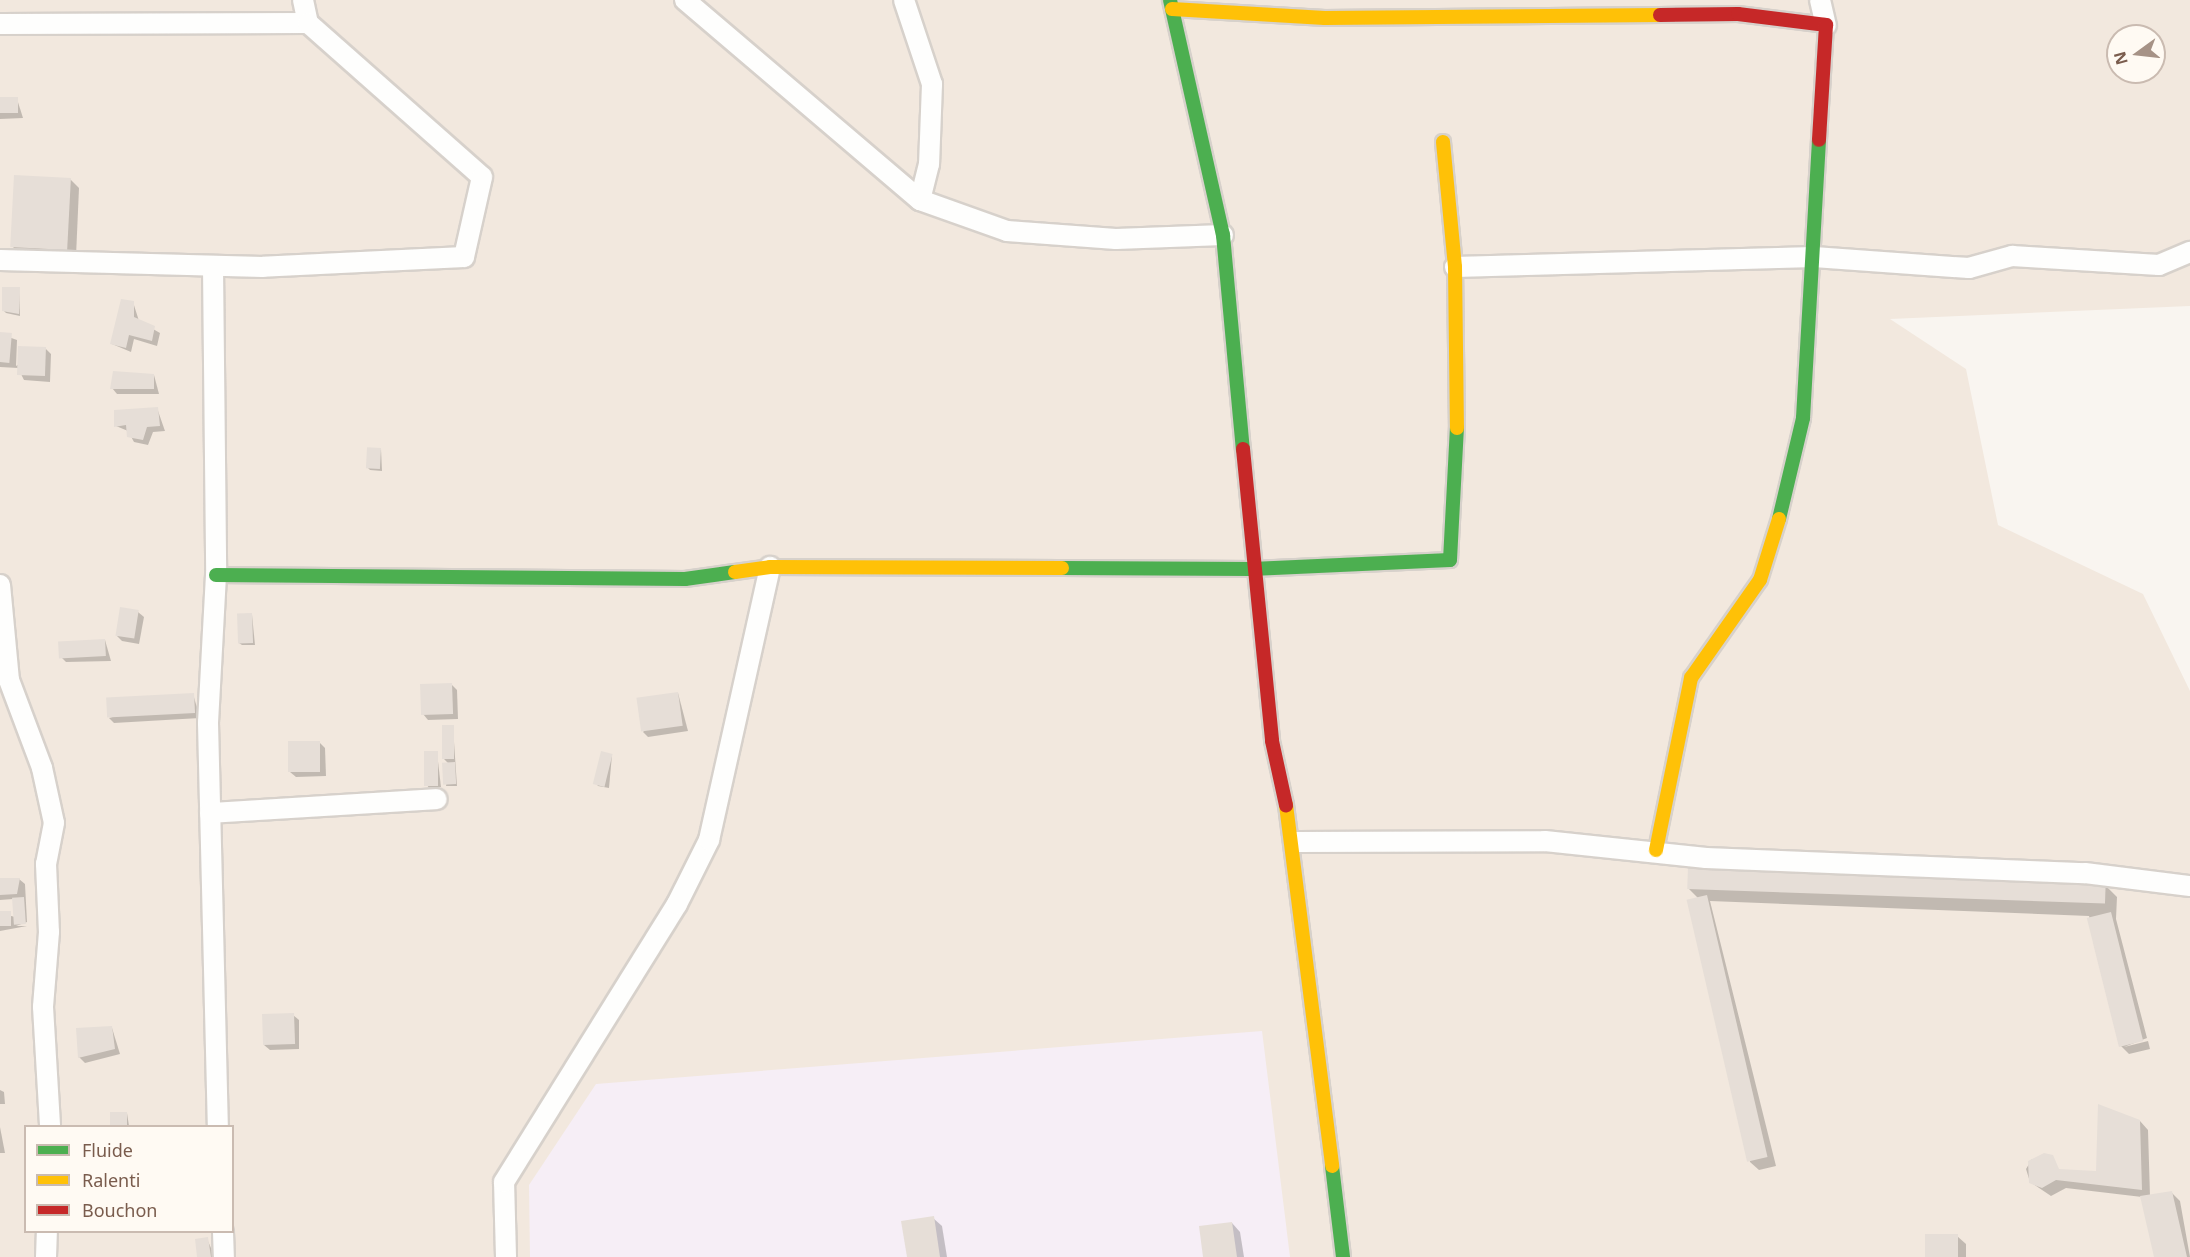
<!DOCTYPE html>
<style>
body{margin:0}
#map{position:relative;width:2190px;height:1257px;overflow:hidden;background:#f9f5f0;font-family:"Noto Sans",sans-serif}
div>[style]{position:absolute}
.residential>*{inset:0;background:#f2e8de}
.education>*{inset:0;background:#f6eef6}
.shadow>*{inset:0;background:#0003}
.building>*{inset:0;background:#e6ded7;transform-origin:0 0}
.roads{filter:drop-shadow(2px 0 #d7d1cb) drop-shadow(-2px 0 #d7d1cb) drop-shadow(0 2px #d7d1cb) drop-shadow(0 -2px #d7d1cb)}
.street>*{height:20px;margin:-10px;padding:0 10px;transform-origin:10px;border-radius:10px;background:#fefefd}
.fast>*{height:14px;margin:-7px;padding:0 7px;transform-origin:7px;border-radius:7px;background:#4caf50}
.slow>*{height:14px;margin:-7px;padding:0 7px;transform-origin:7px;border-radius:7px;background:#ffc107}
.jam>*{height:14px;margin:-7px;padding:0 7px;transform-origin:7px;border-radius:7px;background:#c62828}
span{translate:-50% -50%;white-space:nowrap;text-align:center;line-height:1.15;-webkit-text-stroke:4.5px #fffaf3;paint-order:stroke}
.legend{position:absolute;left:24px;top:1125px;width:210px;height:108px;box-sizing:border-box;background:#fffaf3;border:2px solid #cabbb1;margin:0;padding:8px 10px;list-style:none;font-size:18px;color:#7a5c4d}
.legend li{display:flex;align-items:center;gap:12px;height:30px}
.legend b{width:30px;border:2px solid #cabbb1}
.north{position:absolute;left:2106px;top:24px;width:60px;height:60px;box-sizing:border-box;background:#fffaf3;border:2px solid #cabbb1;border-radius:50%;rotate:255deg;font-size:16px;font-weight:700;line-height:24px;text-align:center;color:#7a5c4d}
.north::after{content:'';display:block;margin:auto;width:21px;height:27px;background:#a69286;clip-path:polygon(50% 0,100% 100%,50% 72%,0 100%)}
</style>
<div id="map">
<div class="residential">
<div style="clip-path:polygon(evenodd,0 0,2190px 0,2190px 306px,1890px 319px,1966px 369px,1998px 525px,2143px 594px,2190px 691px,2190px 1257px,0 1257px,0 0,2118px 36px,2154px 36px,2154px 72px,2118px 72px,2118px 36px,0 0,26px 1126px,232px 1126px,232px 1232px,26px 1232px,26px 1126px)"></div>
</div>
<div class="education">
<div style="clip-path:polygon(1262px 1031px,1290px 1257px,530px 1257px,529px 1185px,596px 1084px)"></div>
</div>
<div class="shadow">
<div style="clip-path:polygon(0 99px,17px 99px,23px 118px,0 119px)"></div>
<div style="clip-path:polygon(70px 179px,79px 188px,76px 257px,21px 255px,12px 246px)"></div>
<div style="clip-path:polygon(19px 288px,20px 316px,6px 313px,4px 311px)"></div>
<div style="clip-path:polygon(133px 302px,139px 321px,160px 333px,157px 346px,134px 339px,131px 352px,112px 344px)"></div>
<div style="clip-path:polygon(0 334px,17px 340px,16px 366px,45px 348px,51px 354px,50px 382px,24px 380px,18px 368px,0 367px)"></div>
<div style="clip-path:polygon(154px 375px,159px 394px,117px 394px,112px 388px)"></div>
<div style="clip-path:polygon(157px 408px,165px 431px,153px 432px,148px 445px,134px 442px,128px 431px,116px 426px)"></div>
<div style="clip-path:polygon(381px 449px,382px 471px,370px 470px,368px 468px)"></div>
<div style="clip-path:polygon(138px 612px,144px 617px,139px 644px,122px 641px,117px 636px)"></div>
<div style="clip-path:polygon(252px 615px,255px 645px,242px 645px,239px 643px)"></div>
<div style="clip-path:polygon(105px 640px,111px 661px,66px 662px,61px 657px)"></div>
<div style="clip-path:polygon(452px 685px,457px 690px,458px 719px,428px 720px,423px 714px)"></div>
<div style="clip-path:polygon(678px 693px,688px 731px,648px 737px,643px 732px)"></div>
<div style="clip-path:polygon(193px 694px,200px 718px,114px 723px,109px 718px)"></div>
<div style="clip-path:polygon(453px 727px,457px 786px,446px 786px,449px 764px,444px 759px)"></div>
<div style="clip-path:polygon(319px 742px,325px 748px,326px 776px,296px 777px,290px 772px)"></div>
<div style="clip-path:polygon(437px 753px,441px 787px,429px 788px,427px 785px)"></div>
<div style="clip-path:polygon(612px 755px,609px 788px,598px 786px,596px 783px)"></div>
<div style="clip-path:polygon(19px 879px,25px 884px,27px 922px,16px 926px,27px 926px,0 931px,0 913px,15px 917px,13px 899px,0 900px,0 880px)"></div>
<div style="clip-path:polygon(2106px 886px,2117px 897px,2116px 919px,2147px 1038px,2124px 1047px,2148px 1041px,2150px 1049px,2129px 1054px,2121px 1046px,2089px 916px,1710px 901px,1776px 1166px,1759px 1170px,1750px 1162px,1699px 899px,1689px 889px)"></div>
<div style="clip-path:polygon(293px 1015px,299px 1020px,299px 1049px,270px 1050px,264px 1045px)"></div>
<div style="clip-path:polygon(112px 1028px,120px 1054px,85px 1063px,79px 1057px)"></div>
<div style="clip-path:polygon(0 1090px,4px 1092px,5px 1104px,0 1104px)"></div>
<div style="clip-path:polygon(127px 1113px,129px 1126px,112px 1126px,112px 1114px)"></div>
<div style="clip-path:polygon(2140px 1121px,2148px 1130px,2150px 1196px,2171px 1192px,2180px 1201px,2190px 1257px,2155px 1257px,2142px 1197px,2066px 1188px,2051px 1196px,2030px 1182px,2026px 1169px,2032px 1159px,2060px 1171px,2098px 1173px)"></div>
<div style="clip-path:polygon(0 1127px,5px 1153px,0 1153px)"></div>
<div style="clip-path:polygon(933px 1218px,942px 1226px,947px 1257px,908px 1257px)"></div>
<div style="clip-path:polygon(1232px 1223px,1240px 1232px,1244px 1257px,1204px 1257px)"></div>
<div style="clip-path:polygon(1957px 1236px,1966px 1244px,1966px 1257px,1927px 1257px)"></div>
<div style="clip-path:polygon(207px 1239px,215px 1257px,199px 1257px)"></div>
</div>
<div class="building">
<div style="left:18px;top:97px;width:16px;height:18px;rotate:90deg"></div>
<div style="left:14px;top:175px;width:57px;height:72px;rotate:3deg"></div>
<div style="clip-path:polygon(2px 287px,20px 287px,19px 314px,2px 311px)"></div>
<div style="clip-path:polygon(121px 299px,134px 301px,134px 317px,155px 326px,152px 341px,129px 335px,126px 348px,110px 344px)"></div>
<div style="left:0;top:332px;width:12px;height:30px;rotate:5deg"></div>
<div style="left:18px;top:346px;width:28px;height:29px;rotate:2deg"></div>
<div style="clip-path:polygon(113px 371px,154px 374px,154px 389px,110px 389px)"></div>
<div style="clip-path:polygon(158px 407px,160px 426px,147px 427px,143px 440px,127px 437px,126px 425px,114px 427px,114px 410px)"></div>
<div style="left:381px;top:448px;width:21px;height:14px;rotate:93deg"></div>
<div style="left:120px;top:607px;width:19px;height:29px;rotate:9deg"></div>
<div style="left:252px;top:613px;width:30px;height:15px;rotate:88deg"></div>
<div style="left:105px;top:639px;width:17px;height:47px;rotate:87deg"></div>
<div style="left:452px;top:683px;width:31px;height:32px;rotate:88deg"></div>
<div style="left:678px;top:692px;width:34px;height:42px;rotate:82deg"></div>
<div style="left:194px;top:693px;width:20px;height:88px;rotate:87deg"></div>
<div style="left:442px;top:725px;width:12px;height:34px"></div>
<div style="left:288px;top:741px;width:32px;height:31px"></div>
<div style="left:424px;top:751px;width:14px;height:35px"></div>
<div style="left:601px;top:751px;width:12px;height:34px;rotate:14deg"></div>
<div style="left:455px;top:762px;width:22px;height:13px;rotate:87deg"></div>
<div style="left:1688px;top:867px;width:418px;height:22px;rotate:2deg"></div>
<div style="clip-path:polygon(0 878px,20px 878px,17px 894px,0 895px)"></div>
<div style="left:1707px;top:895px;width:269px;height:21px;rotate:77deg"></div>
<div style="left:24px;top:897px;width:27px;height:12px;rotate:86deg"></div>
<div style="left:0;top:911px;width:11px;height:15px"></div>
<div style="left:2111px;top:912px;width:133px;height:25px;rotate:76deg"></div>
<div style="left:294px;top:1013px;width:31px;height:32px;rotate:88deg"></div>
<div style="clip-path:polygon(112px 1026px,115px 1049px,78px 1058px,76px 1028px)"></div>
<div style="clip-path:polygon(2098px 1104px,2140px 1120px,2142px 1190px,2056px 1180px,2042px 1188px,2029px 1183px,2028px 1161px,2044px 1153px,2053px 1155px,2059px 1169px,2096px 1171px)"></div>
<div style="left:110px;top:1112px;width:17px;height:14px"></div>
<div style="clip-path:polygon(2172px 1191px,2187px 1257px,2154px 1257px,2140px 1196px)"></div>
<div style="clip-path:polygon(934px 1216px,940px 1257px,907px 1257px,901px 1221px)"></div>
<div style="clip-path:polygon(1232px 1222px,1237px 1257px,1203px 1257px,1199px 1226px)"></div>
<div style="left:1925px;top:1234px;width:33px;height:23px"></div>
<div style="clip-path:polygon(208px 1237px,211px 1257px,197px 1257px,195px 1239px)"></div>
</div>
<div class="roads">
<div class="street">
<div style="left:303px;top:0;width:24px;rotate:78deg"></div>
<div style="left:685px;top:0;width:309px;rotate:40.4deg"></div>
<div style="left:920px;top:200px;width:92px;rotate:19.6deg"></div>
<div style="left:1007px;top:231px;width:109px;rotate:4.2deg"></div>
<div style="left:1116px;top:239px;width:107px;rotate:-2.1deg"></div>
<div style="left:904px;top:0;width:89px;rotate:71.6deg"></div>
<div style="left:932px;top:84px;width:80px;rotate:92.1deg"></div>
<div style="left:929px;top:164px;width:37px;rotate:104deg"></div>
<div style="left:1820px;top:0;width:26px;rotate:77deg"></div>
<div style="left:0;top:24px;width:308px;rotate:-0.2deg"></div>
<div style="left:308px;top:23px;width:232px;rotate:41.5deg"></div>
<div style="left:482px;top:177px;width:82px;rotate:102.7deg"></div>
<div style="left:464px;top:257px;width:201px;rotate:177.2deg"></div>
<div style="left:263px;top:267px;width:263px;rotate:-178.5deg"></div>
<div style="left:213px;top:267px;width:308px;rotate:89.4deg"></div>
<div style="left:216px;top:575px;width:148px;rotate:93.1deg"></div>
<div style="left:208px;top:723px;width:403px;rotate:88.6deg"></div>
<div style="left:1455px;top:267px;width:359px;rotate:-1.6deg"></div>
<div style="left:1814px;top:257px;width:155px;rotate:4.1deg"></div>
<div style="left:1969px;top:268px;width:45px;rotate:-15.6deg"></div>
<div style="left:2012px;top:256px;width:147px;rotate:3.5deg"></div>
<div style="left:2159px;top:265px;width:34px;rotate:-23deg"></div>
<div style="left:0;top:585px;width:95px;rotate:84.6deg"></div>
<div style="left:9px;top:680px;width:94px;rotate:69.4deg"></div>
<div style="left:42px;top:768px;width:56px;rotate:77.7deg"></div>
<div style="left:54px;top:823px;width:42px;rotate:101deg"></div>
<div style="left:46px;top:864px;width:68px;rotate:87.5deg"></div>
<div style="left:49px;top:932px;width:75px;rotate:94.6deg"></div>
<div style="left:43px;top:1007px;width:119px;rotate:86.6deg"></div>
<div style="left:210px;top:813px;width:227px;rotate:-3.5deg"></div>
<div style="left:1295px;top:842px;width:250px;rotate:-0.2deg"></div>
<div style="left:1545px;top:841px;width:162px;rotate:6deg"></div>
<div style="left:1706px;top:858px;width:379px;rotate:2.3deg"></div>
<div style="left:2085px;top:873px;width:106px;rotate:7.1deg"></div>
<div style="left:223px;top:1232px;width:25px;rotate:88deg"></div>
<div style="left:46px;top:1257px;width:25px;rotate:-88deg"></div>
<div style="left:506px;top:1257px;width:75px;rotate:-91.5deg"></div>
<div style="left:504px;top:1182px;width:327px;rotate:-58.1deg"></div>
<div style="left:677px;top:904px;width:72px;rotate:-63.4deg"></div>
<div style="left:709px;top:840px;width:280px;rotate:-77.4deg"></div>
</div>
<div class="fast">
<div style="left:1170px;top:0;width:241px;rotate:77.3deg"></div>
<div style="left:1223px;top:235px;width:215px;rotate:84.7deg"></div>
<div style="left:1779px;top:519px;width:104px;rotate:-76.6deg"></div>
<div style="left:1803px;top:418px;width:278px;rotate:-86.7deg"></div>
<div style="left:1062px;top:568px;width:190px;rotate:0.3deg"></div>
<div style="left:1252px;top:569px;width:198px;rotate:-2.6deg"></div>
<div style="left:1450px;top:560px;width:132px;rotate:-87deg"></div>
<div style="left:216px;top:575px;width:469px;rotate:0.5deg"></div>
<div style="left:685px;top:579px;width:50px;rotate:-8deg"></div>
<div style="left:1332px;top:1166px;width:92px;rotate:83.1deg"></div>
</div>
<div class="slow">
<div style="left:1172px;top:9px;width:153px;rotate:3.4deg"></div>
<div style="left:1325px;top:18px;width:335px;rotate:-0.5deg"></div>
<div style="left:1443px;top:142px;width:126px;rotate:84.5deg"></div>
<div style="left:1455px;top:267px;width:161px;rotate:89.3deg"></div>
<div style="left:735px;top:572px;width:35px;rotate:-8deg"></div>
<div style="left:770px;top:567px;width:292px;rotate:0.2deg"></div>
<div style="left:1286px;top:805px;width:364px;rotate:82.7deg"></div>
<div style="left:1656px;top:850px;width:176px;rotate:-78.5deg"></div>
<div style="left:1691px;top:678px;width:120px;rotate:-54.9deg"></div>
<div style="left:1760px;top:580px;width:64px;rotate:-72.7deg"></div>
</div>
<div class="jam">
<div style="left:1660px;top:15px;width:78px;rotate:-0.7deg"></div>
<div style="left:1738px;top:14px;width:89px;rotate:7.1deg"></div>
<div style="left:1826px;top:25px;width:115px;rotate:93.5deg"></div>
<div style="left:1243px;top:449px;width:293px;rotate:84.3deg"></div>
<div style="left:1272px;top:741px;width:66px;rotate:77.7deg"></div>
</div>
</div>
<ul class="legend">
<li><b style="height:8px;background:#4caf50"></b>Fluide</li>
<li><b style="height:8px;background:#ffc107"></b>Ralenti</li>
<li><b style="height:8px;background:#c62828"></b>Bouchon</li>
</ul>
<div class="north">N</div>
</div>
